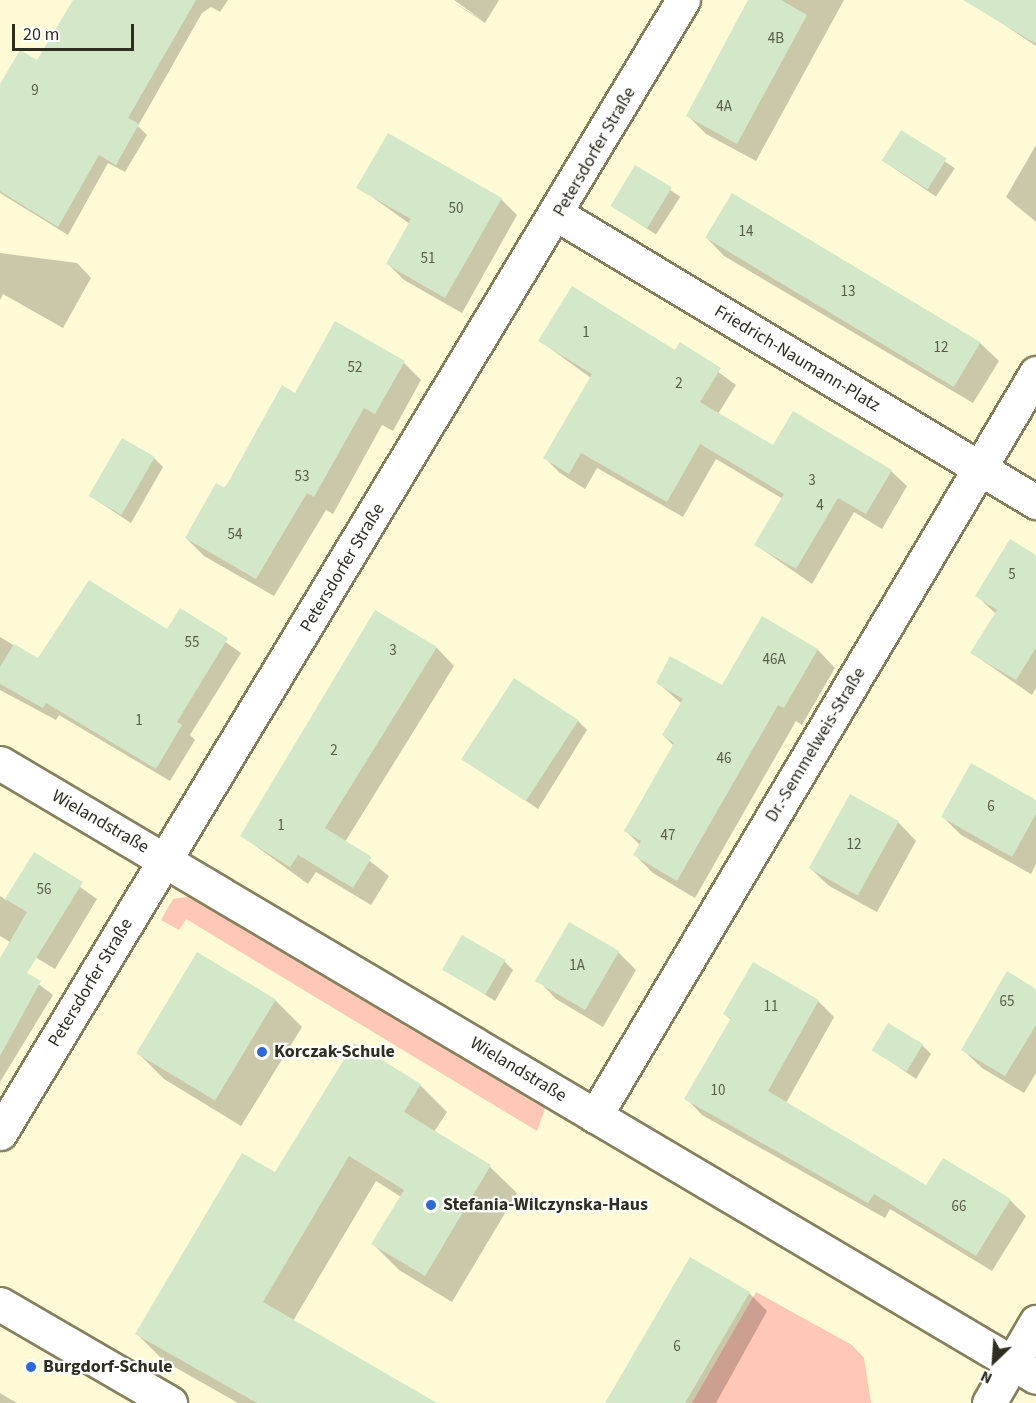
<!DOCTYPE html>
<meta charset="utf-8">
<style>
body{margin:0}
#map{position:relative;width:1036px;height:1403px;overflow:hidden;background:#fefad5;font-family:"Source Sans 3",sans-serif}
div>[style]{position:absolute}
.green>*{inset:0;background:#ffc7b5}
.shadow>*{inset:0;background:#0003;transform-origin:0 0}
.building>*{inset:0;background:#d3e8c8;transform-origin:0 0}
.roads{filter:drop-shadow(2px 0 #84805f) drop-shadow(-2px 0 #84805f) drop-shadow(0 2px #84805f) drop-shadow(0 -2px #84805f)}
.minor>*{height:33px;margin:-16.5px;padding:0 16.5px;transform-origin:16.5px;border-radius:16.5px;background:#fff}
.dots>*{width:16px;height:16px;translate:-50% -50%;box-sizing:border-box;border:3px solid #fff;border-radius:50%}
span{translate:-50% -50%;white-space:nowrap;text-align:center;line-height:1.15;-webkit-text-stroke:4.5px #fff;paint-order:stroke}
.number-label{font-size:15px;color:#585c4a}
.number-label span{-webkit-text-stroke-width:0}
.street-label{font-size:18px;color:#2f2e20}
.poi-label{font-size:18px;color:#2f2e20;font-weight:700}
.left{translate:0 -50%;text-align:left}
.north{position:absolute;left:964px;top:1331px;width:60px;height:60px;-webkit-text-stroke:4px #fff;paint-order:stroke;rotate:205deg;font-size:16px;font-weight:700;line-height:24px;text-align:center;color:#2f2e20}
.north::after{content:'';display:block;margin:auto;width:21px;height:27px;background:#2f2e20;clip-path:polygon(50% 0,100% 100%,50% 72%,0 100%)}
.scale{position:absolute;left:12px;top:24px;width:122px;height:27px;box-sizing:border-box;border:3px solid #2f2e20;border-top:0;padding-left:8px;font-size:18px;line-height:21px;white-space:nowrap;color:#2f2e20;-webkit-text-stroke:4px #fff;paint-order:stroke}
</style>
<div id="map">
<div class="green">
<div style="clip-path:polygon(198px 895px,537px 1097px,545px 1109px,537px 1131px,186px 919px,179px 930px,161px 920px,173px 899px)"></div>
<div style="clip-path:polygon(756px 1292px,852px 1345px,864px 1358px,871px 1403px,692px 1403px)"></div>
</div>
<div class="shadow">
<div style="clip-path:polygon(74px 0,228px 0,220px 12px,211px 7px,202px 13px,138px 126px,147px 135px,125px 172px,108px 163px,68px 235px,0 193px,0 87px,38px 62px)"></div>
<div style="clip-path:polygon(450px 0,482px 20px,454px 0,499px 0,485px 23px)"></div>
<div style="clip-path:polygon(752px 0,844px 0,756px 161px,706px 134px,688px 116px)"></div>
<div style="clip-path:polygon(992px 0,1036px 0,1036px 46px,985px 12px)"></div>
<div style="left:901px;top:132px;width:65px;height:34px;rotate:34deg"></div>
<div style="clip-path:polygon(1036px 145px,1036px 222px,1006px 197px)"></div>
<div style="left:636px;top:168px;width:53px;height:45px;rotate:33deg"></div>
<div style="clip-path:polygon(358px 187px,501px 199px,517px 215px,462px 313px,404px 280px,388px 264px,410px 224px)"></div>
<div style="clip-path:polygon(732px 195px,980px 343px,999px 361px,973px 403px,724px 256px,706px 237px)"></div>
<div style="clip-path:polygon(0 253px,77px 263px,91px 278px,63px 328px,3px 294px,0 300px)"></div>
<div style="clip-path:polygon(540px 341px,675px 352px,680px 344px,736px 385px,718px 414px,773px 447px,891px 471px,907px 486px,882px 529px,854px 512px,812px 584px,756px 545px,783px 499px,716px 459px,683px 517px,597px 468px,585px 489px,560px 473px,545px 458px,591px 378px)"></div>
<div style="clip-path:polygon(404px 363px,421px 380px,393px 431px,382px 425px,333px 514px,326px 510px,274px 596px,204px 556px,186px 538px,295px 395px)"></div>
<div style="clip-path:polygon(154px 458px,163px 467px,131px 523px,90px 496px)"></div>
<div style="clip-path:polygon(1036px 557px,1036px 688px,1032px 695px,972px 653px,996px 614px,977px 596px)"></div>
<div style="clip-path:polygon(180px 610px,241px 653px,190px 735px,195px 740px,170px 781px,59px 715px,56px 720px,0 690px,0 637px,38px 660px,168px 631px)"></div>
<div style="clip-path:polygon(376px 612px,437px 648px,454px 666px,345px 842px,389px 876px,371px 905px,316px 872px,308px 884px,242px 836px)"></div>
<div style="clip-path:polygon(763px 618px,818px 650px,835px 668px,802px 725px,796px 721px,695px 898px,653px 873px,635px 855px,640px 845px,625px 830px,674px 746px,663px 735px,682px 704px,658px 683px,722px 687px)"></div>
<div style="clip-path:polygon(578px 721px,587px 730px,538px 809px,466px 760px)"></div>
<div style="clip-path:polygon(1036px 802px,1036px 864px,1031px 874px,961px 835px,943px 817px)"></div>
<div style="clip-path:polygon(898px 822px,916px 841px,877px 912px,829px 886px,810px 868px)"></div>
<div style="clip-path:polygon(34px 854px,97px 899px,55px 969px,0 936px,0 896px,6px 900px)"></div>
<div style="clip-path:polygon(618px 952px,636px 970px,603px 1027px,556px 999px,538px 980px)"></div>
<div style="clip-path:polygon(504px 961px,513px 970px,495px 1001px,445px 969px)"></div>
<div style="clip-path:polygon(0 968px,24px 973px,53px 995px,0 1082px)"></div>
<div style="clip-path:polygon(1036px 990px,1036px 1073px,1024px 1093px,982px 1068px,963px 1050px)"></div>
<div style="clip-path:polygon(275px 1000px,302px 1027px,241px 1126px,164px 1079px,137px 1052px)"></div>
<div style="clip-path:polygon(818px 1001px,834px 1017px,786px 1103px,927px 1187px,1010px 1200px,1026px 1216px,992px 1271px,890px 1209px,885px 1218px,702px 1115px,686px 1098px,731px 1020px,725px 1014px)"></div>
<div style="clip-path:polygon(354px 1045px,420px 1085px,447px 1112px,434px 1132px,490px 1167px,517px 1193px,452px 1302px,399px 1270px,373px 1244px,401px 1197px,376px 1181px,293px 1321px,426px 1403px,238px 1403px,164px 1361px,137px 1334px,275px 1174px)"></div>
<div style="clip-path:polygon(922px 1045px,931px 1054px,916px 1079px,874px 1050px)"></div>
<div style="clip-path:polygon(749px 1293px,767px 1311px,716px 1403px,606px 1403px)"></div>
<div style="clip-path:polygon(0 1393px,17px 1403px,0 1403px)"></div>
</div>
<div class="building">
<div style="clip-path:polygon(73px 0,196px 0,128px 118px,139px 124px,116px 165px,99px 155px,58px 227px,0 191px,0 84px,20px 50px,37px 60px)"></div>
<div style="clip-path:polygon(748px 0,781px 0,807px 15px,737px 144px,686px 116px)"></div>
<div style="clip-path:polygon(963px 0,1036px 0,1036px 44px)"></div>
<div style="left:901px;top:130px;width:54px;height:36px;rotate:32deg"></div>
<div style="clip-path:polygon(388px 133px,502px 198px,445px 298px,386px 264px,411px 219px,356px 188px)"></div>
<div style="left:635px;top:165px;width:43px;height:48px;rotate:31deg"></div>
<div style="left:732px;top:193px;width:290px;height:52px;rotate:31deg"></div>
<div style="clip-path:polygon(572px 286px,675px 350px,680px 342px,721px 368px,700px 402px,773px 445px,793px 411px,892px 470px,866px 514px,838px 498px,796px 569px,754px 545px,784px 494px,700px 444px,667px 502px,581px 453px,569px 474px,543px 458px,592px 374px,538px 341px)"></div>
<div style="clip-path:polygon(335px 321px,405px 361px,375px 414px,364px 408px,314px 497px,307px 493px,256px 579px,185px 538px,216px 483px,225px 488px,282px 385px,295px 393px)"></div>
<div style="left:122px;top:438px;width:38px;height:67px;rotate:30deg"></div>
<div style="clip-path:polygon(1010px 539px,1036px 555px,1036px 648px,1016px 680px,970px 653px,997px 610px,975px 596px)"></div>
<div style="clip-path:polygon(89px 580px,167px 629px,180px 608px,228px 638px,177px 722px,182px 725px,156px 769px,46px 703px,43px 708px,0 684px,0 667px,14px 644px,38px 658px)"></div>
<div style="clip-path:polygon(375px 610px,437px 647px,325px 828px,372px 857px,353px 888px,298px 855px,290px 867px,240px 836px)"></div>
<div style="clip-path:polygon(762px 616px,818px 649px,784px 708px,778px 705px,677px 881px,633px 855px,641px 841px,624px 831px,674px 743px,662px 735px,683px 699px,656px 683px,670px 656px,722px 685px)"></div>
<div style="left:514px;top:678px;width:77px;height:97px;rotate:33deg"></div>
<div style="clip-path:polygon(971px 763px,1036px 800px,1036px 814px,1012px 857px,941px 817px)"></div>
<div style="left:850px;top:794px;width:56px;height:85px;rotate:29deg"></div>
<div style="clip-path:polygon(34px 852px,83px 882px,27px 973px,41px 981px,0 1056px,0 958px,27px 912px,5px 899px)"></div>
<div style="left:569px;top:922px;width:58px;height:68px;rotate:30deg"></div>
<div style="left:462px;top:935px;width:50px;height:40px;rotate:30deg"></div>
<div style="left:197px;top:952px;width:92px;height:118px;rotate:31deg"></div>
<div style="clip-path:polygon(753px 962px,819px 1000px,768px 1091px,926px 1185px,943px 1158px,1011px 1199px,976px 1256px,874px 1194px,868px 1203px,684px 1099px,731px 1018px,723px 1014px)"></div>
<div style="clip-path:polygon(1007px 971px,1036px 989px,1036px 1025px,1005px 1076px,961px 1050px)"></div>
<div style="left:888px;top:1023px;width:41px;height:32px;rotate:31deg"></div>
<div style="clip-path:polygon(354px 1043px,421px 1084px,404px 1112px,491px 1165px,425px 1276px,371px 1244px,404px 1190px,349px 1156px,263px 1302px,437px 1403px,257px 1403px,135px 1334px,242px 1153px,275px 1172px)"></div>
<div style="clip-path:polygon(690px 1257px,750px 1292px,685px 1403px,605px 1403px)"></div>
</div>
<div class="roads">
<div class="minor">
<div style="left:558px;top:215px;width:558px;rotate:30.98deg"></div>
<div style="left:0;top:763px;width:1204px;rotate:30.65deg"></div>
<div style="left:595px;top:1116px;width:864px;rotate:-59.31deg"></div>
<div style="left:0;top:1133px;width:1323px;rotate:-58.92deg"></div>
<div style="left:0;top:1304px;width:197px;rotate:30.2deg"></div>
<div style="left:989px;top:1403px;width:94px;rotate:-59.9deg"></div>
</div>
</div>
<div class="dots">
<div style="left:262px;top:1052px;background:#2e68d6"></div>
<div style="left:431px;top:1205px;background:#2e68d6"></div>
<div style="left:31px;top:1367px;background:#2e68d6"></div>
</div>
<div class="number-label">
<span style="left:776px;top:39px">4B</span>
<span style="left:35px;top:91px">9</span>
<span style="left:724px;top:107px">4A</span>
<span style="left:456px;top:209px">50</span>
<span style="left:746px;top:232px">14</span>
<span style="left:428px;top:259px">51</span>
<span style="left:848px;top:292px">13</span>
<span style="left:586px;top:333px">1</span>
<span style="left:941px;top:348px">12</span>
<span style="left:355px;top:368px">52</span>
<span style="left:679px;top:384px">2</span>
<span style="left:302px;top:477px">53</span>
<span style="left:812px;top:481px">3</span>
<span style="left:820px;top:506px">4</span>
<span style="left:235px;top:535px">54</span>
<span style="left:1012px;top:575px">5</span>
<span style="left:192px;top:643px">55</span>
<span style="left:393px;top:651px">3</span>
<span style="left:774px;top:660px">46A</span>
<span style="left:139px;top:721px">1</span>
<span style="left:334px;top:751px">2</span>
<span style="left:724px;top:759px">46</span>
<span style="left:991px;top:807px">6</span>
<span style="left:281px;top:826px">1</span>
<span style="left:668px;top:836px">47</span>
<span style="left:854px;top:845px">12</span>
<span style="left:44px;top:890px">56</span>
<span style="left:577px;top:966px">1A</span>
<span style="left:1007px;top:1002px">65</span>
<span style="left:771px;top:1007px">11</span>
<span style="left:718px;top:1091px">10</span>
<span style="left:959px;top:1207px">66</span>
<span style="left:677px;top:1347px">6</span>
</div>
<div class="street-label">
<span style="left:595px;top:152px;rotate:-60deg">Petersdorfer Straße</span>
<span style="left:797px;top:359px;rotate:31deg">Friedrich-Naumann-Platz</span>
<span style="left:343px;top:568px;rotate:-59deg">Petersdorfer Straße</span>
<span style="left:816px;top:745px;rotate:-59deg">Dr.-Semmelweis-Straße</span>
<span style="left:100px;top:822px;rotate:30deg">Wielandstraße</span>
<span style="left:91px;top:983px;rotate:-59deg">Petersdorfer Straße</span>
<span style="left:518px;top:1070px;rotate:31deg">Wielandstraße</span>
</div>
<div class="poi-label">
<span class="left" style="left:274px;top:1052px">Korczak-Schule</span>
<span class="left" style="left:443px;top:1205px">Stefania-Wilczynska-Haus</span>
<span class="left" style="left:43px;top:1367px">Burgdorf-Schule</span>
</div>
<div class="north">N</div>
<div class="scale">20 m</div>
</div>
